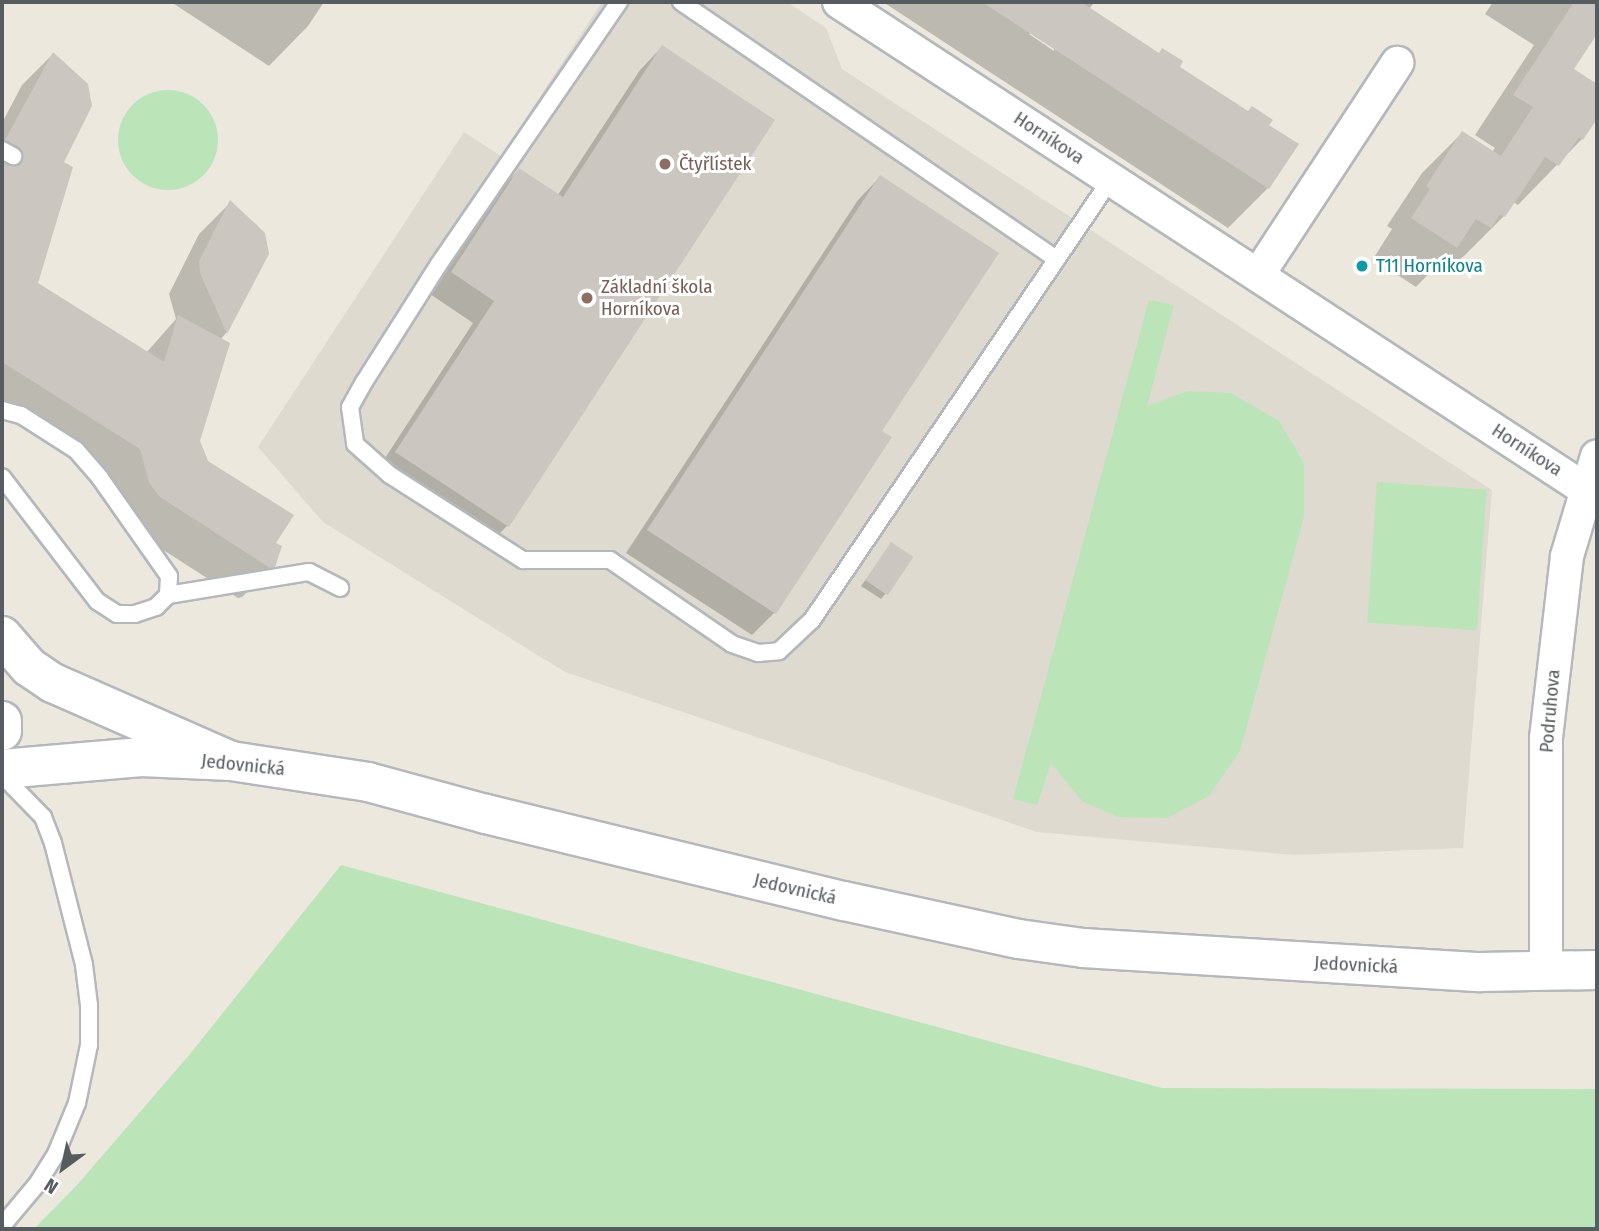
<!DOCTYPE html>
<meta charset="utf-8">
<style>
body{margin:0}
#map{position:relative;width:1599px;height:1231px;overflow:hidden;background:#ece8de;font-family:"Fira Sans Condensed",sans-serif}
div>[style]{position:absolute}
.education>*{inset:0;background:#dedacf}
.green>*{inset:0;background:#bbe5b9;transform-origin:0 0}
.round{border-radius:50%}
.shadow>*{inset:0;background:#0003}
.building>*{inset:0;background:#cbc6bf;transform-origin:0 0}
.roads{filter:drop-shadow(2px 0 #b4b8bc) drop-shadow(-2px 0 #b4b8bc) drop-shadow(0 2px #b4b8bc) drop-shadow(0 -2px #b4b8bc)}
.service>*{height:16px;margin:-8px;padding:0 8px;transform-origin:8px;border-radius:8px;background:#fff}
.minor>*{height:32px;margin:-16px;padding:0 16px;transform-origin:16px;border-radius:16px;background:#fff}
.tertiary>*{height:38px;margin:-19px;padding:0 19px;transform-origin:19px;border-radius:19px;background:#fff}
.secondary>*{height:38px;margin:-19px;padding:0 19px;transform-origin:19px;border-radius:19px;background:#fff}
.dots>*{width:19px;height:19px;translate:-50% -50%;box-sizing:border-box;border:4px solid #fff;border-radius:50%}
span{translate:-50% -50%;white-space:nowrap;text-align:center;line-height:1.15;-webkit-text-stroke:6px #fff;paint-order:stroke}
.street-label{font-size:19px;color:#575c60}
.education-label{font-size:19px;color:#785e54}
.left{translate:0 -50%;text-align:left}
.culture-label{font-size:19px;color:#0d838f}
.frame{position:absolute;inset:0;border:4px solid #575c60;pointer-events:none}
.north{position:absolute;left:28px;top:1133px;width:70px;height:70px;-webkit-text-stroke:5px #fff;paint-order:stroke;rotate:213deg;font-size:19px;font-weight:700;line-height:28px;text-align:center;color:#575c60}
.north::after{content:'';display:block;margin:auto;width:24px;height:32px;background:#575c60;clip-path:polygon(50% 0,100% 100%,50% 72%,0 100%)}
</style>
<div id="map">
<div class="education">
<div style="clip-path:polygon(602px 2px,787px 2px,826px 28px,842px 69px,1492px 490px,1463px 848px,1294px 855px,1037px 832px,565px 672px,323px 522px,258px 447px,464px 132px,501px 156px)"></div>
</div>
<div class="green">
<div class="round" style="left:118px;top:90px;width:100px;height:100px"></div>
<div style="clip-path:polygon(1149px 300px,1174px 305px,1147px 406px,1187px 391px,1231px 393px,1279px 421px,1304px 463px,1304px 517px,1240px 751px,1209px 796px,1167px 818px,1118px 817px,1082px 801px,1051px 763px,1037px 805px,1013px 799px)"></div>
<div style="left:1377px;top:482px;width:110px;height:141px;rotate:4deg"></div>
<div style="clip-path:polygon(341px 865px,1162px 1088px,1597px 1089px,1597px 1229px,34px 1229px,77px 1185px,190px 1054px)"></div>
</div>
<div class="shadow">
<div style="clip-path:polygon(171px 2px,324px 2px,308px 26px,269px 66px)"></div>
<div style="clip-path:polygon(evenodd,883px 2px,1089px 2px,1093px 4px,1089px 9px,1267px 125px,1268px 188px,1228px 228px,883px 2px,1032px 32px,1054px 46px,1054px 51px,1029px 34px,1032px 32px)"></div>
<div style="clip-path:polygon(1493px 2px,1597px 2px,1597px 32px,1572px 69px,1597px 86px,1597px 116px,1582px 139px,1518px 205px,1513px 202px,1504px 216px,1464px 256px,1450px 267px,1441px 261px,1416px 287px,1373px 259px,1392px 229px,1387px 226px,1422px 173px,1462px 133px,1492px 152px,1495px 148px,1475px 135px,1534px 45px,1485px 14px)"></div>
<div style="clip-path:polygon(662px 47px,508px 525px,485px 548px,374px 475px,473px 323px,430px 294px,497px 192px,519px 170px,558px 195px,640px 70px)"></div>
<div style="clip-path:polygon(53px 54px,61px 163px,36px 284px,146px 353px,176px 319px,169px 294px,199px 234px,230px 203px,257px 225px,267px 243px,267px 253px,226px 333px,220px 340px,199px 441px,207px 462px,274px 543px,274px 566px,242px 597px,238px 598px,129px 528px,110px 480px,2px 413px,2px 123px,22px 85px)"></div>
<div style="clip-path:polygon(880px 177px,880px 431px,774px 613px,752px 635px,626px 553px,858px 200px)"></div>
<div style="clip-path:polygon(891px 545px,886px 593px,881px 599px,861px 586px)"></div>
</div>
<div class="building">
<div style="clip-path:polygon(982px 2px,1081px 2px,1159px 53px,1162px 48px,1183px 61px,1180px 67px,1248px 111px,1252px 106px,1273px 120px,1269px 125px,1299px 144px,1269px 189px)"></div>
<div style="clip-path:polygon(1574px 2px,1597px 2px,1597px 34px,1574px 69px,1597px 84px,1597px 119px,1583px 140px,1579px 137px,1559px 166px,1545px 157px,1505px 217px,1500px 214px,1491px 228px,1476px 219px,1457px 248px,1411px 218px,1430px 189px,1426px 186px,1462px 131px,1501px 156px,1533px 107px,1513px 95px)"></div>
<div style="clip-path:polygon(662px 45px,775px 120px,509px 527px,395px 452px,494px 301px,451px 272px,519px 168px,563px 197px)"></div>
<div style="clip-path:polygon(53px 52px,88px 84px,92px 106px,64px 162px,73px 167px,38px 283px,164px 362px,178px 315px,230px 343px,200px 441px,208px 461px,294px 515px,276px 543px,282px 546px,275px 567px,270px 568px,160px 497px,149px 483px,140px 449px,2px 362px,2px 162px,14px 166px,23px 156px,19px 147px,5px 140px)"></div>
<div style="clip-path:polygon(880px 175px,999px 253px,882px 431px,892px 437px,776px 614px,647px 530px)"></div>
<div style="clip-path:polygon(230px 200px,265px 233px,269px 254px,227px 334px,200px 273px,199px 261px)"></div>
<div style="left:891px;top:542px;width:27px;height:46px;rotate:34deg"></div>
</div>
<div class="roads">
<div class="service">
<div style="left:619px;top:2px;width:318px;rotate:124.5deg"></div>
<div style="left:439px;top:264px;width:140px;rotate:122.4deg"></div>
<div style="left:364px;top:382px;width:29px;rotate:119deg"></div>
<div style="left:350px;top:407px;width:37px;rotate:82deg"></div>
<div style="left:355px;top:444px;width:47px;rotate:41.5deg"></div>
<div style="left:390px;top:475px;width:158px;rotate:32.6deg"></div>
<div style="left:523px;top:560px;width:87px"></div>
<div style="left:610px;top:560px;width:148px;rotate:34.5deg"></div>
<div style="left:732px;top:644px;width:28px;rotate:19deg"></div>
<div style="left:758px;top:653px;width:21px;rotate:-5deg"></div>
<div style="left:779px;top:651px;width:45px;rotate:-43.2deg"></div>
<div style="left:812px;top:620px;width:533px;rotate:-55.86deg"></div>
<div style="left:681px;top:2px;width:455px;rotate:34.4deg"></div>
<div style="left:2px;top:150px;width:13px;rotate:29deg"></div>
<div style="left:2px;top:410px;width:20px;rotate:15deg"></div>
<div style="left:21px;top:415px;width:65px;rotate:32.5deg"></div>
<div style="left:76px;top:450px;width:37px;rotate:49deg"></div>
<div style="left:100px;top:478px;width:120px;rotate:54.9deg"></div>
<div style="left:169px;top:576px;width:19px;rotate:93deg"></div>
<div style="left:168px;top:595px;width:17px;rotate:135deg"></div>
<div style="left:156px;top:607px;width:22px;rotate:162deg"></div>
<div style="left:135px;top:614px;width:18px;rotate:180deg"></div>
<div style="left:117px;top:614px;width:24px;rotate:-147deg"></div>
<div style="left:97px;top:601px;width:156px;rotate:-127.5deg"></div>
<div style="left:168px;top:595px;width:143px;rotate:-9.3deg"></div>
<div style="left:309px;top:572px;width:35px;rotate:27deg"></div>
<div style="left:2px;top:775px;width:59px;rotate:45.7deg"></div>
<div style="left:43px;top:817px;width:28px;rotate:69deg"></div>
<div style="left:53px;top:843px;width:126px;rotate:75.7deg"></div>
<div style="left:84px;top:965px;width:40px;rotate:82.9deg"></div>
<div style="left:89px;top:1005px;width:40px;rotate:90deg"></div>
<div style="left:89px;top:1045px;width:59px;rotate:101.7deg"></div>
<div style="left:77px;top:1103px;width:55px;rotate:112.4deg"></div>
<div style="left:56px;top:1154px;width:34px;rotate:122deg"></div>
<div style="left:38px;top:1183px;width:56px;rotate:129.9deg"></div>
</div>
<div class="minor">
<div style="left:839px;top:2px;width:891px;rotate:33.14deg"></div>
<div style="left:1258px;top:275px;width:254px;rotate:-56.7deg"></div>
<div style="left:1546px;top:971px;width:233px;rotate:-90deg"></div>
<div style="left:1546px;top:738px;width:183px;rotate:-83.4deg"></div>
<div style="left:1567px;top:556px;width:104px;rotate:-73.3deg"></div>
</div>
<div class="tertiary">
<div style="left:2px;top:636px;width:41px;rotate:48.9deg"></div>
<div style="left:29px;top:667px;width:29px;rotate:34deg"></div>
<div style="left:53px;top:683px;width:194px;rotate:23.7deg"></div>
<div style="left:2px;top:721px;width:10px;rotate:90deg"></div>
</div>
<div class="secondary">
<div style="left:2px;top:769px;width:140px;rotate:-4.9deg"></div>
<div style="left:141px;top:757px;width:90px;rotate:2.5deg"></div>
<div style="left:231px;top:761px;width:139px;rotate:8.7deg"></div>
<div style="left:368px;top:782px;width:122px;rotate:15.2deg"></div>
<div style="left:486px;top:814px;width:368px;rotate:13.7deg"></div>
<div style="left:844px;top:901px;width:179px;rotate:12.3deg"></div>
<div style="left:1019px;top:939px;width:65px;rotate:8deg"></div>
<div style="left:1083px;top:948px;width:398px;rotate:3.5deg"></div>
<div style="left:1480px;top:972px;width:117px;rotate:-1deg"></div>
</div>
</div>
<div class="dots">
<div style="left:665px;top:164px;background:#8d6e63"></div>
<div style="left:1362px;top:266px;background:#0f9aa8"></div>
<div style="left:587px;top:298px;background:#8d6e63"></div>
</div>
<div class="street-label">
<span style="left:1049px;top:138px;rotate:33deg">Horníkova</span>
<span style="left:1527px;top:450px;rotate:33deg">Horníkova</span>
<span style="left:1550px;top:711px;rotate:-85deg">Podruhova</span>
<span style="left:243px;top:765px;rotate:6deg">Jedovnická</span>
<span style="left:795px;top:889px;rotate:13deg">Jedovnická</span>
<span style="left:1356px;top:965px;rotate:3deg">Jedovnická</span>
</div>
<div class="education-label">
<span class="left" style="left:679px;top:164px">Čtyřlístek</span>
<span class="left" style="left:601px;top:298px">Základní škola<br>Horníkova</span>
</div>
<div class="culture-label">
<span class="left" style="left:1376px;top:266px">T11 Horníkova</span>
</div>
<div class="frame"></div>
<div class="north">N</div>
</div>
